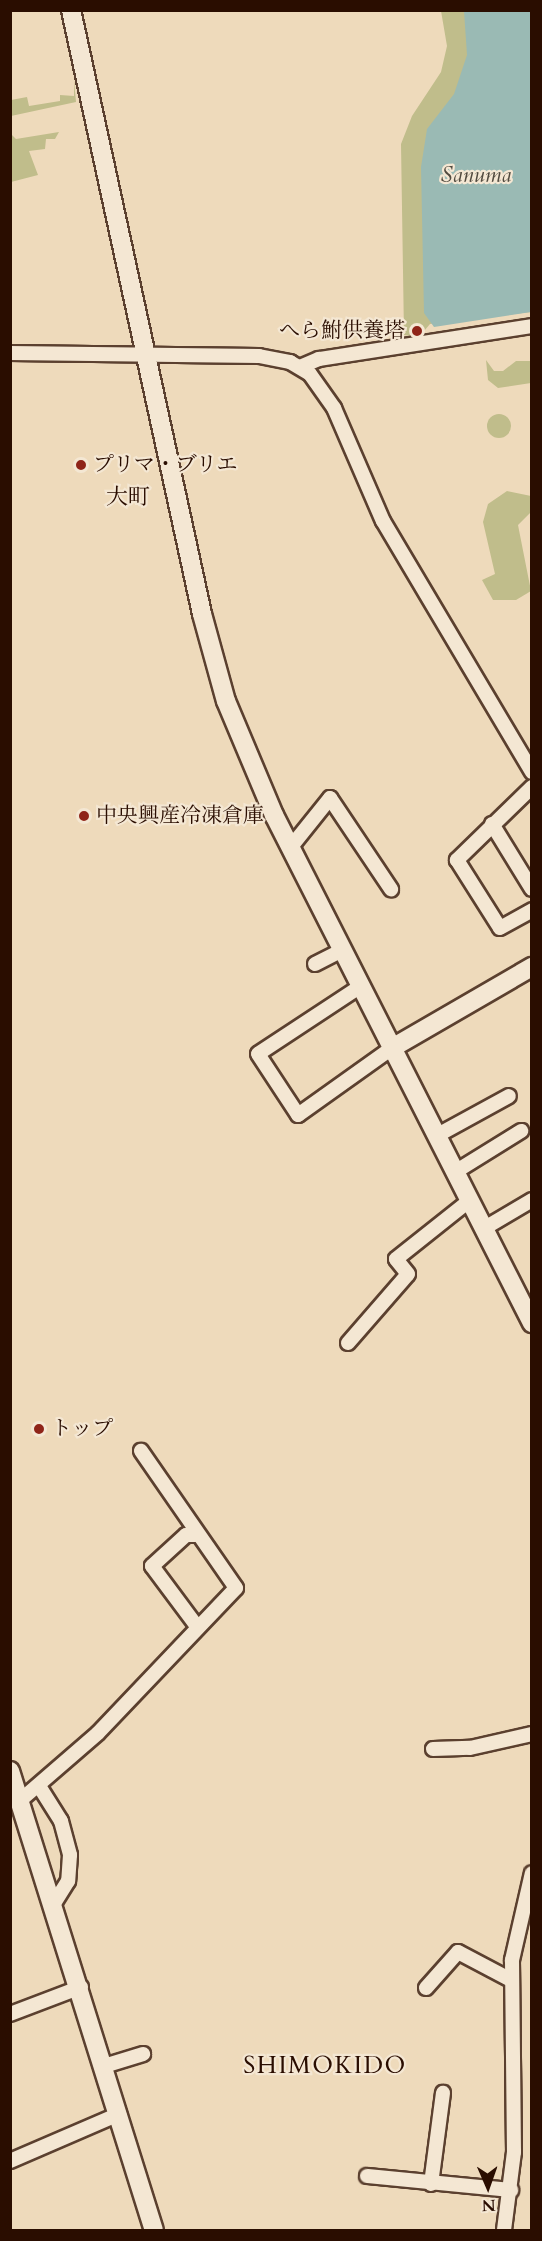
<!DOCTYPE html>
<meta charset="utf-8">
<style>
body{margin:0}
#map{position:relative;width:542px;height:2241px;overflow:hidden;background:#eedabb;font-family:Cardo,"Noto Serif JP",serif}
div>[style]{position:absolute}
.green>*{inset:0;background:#c0bd8b}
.round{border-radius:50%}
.water>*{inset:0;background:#9abab4}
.roads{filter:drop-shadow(2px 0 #5b402f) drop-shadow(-2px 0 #5b402f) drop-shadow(0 2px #5b402f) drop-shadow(0 -2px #5b402f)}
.street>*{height:14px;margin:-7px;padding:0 7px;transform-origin:7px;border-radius:7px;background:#f4e7d3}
.secondary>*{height:18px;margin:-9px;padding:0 9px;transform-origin:9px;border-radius:9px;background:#f4e7d3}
.dots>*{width:16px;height:16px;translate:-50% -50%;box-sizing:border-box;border:3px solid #f4e7d3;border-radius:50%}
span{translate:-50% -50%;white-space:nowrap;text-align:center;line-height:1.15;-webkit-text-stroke:4.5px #f4e7d3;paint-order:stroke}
.poi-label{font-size:21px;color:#2a0d00}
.right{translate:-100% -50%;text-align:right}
.left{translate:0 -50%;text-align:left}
.water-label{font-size:22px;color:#514a3f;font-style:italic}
.neighbourhood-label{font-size:22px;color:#2a0d00}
.quarter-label{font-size:24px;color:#2a0d00;letter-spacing:1.5px}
.frame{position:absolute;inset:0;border:12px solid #2a0d00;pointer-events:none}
.north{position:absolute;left:458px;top:2157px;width:60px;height:60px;-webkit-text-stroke:4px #f4e7d3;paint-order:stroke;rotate:178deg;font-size:16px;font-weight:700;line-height:24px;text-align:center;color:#2a0d00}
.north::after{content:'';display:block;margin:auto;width:21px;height:27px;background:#2a0d00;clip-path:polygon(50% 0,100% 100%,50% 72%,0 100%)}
</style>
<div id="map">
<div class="green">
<div style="clip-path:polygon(441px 11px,531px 11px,531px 312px,430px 324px,419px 337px,404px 335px,401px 144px,412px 116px,441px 72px,447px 46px)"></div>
<div style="clip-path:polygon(74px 80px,76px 102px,11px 116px,11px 100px,27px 97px,29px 106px,60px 101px,60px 95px,74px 96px)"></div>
<div style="clip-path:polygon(59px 132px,55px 139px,46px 139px,45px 149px,29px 151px,38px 175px,11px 182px,11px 134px,16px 139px)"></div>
<div style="clip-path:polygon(531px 352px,531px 383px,498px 388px,488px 380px,486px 360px,494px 371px,503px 371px,516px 361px,530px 361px)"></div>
<div class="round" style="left:487px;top:414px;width:24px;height:24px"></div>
<div style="clip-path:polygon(507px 491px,531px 496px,531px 512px,518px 525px,531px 591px,516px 600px,493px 600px,482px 580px,495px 574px,483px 522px,488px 504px)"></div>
</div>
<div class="water">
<div style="clip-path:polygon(464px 11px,531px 11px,531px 312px,434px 327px,424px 313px,421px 167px,427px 129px,454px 94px,467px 55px)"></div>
</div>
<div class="roads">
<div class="street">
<div style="left:10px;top:353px;width:249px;rotate:0.7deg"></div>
<div style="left:259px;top:356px;width:32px;rotate:11deg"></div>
<div style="left:290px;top:362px;width:23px;rotate:31deg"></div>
<div style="left:310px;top:374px;width:42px;rotate:54.8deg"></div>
<div style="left:334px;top:408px;width:123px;rotate:66.6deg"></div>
<div style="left:383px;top:521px;width:292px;rotate:59.3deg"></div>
<div style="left:300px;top:367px;width:21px;rotate:-23deg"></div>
<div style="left:319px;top:359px;width:216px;rotate:-8.8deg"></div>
<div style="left:532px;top:787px;width:105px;rotate:135.8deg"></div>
<div style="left:457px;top:860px;width:80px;rotate:57.7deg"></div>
<div style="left:500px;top:928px;width:37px;rotate:-29deg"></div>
<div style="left:492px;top:824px;width:76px;rotate:58.4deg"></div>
<div style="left:290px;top:848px;width:64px;rotate:-51.3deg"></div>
<div style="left:330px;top:798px;width:110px;rotate:56.2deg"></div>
<div style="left:315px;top:964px;width:30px;rotate:-27deg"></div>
<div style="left:361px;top:986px;width:123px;rotate:146.6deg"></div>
<div style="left:258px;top:1054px;width:73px;rotate:56.7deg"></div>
<div style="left:298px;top:1115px;width:115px;rotate:-35.5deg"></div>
<div style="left:436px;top:1136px;width:83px;rotate:-28.7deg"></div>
<div style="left:455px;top:1172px;width:78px;rotate:-31.8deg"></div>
<div style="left:483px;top:1229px;width:57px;rotate:-30.6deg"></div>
<div style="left:348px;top:1343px;width:91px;rotate:-49deg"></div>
<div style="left:408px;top:1274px;width:19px;rotate:-129deg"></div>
<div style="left:396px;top:1259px;width:93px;rotate:-38.5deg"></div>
<div style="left:195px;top:1535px;width:9px;rotate:180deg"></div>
<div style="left:186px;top:1535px;width:46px;rotate:137.6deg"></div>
<div style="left:152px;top:1566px;width:74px;rotate:53.3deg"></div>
<div style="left:433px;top:1749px;width:37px;rotate:-2deg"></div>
<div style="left:470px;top:1748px;width:64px;rotate:-12.7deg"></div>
<div style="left:39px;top:1786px;width:41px;rotate:57.8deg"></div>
<div style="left:61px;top:1821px;width:35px;rotate:75deg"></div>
<div style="left:70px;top:1855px;width:26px;rotate:94deg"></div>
<div style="left:68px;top:1881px;width:25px;rotate:122deg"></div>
<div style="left:23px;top:1798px;width:99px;rotate:-40.9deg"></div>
<div style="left:98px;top:1733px;width:200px;rotate:-46.4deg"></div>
<div style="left:236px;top:1588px;width:167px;rotate:-124.7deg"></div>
<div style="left:426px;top:1988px;width:48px;rotate:-48.4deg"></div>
<div style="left:458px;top:1952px;width:60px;rotate:27.8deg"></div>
<div style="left:10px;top:2014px;width:76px;rotate:-20.8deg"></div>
<div style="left:104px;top:2066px;width:41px;rotate:-17.1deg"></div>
<div style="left:10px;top:2161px;width:119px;rotate:-23.3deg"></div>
<div style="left:367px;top:2176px;width:145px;rotate:5.6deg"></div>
<div style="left:431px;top:2184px;width:92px;rotate:-82.5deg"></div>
<div style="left:504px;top:2230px;width:79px;rotate:-82.7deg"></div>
<div style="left:514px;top:2152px;width:192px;rotate:-90.6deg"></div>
<div style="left:512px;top:1960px;width:89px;rotate:-77.1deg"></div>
</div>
<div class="secondary">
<div style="left:71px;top:10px;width:618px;rotate:77.76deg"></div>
<div style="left:202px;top:614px;width:90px;rotate:74.6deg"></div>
<div style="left:226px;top:701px;width:124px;rotate:67.2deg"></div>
<div style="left:274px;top:815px;width:570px;rotate:63.08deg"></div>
<div style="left:392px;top:1048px;width:162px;rotate:-30.1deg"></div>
<div style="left:10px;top:1771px;width:481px;rotate:72.6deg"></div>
</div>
</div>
<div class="dots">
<div style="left:417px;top:331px;background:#8f2418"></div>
<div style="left:81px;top:465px;background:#8f2418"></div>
<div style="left:84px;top:816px;background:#8f2418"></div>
<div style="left:39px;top:1429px;background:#8f2418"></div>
</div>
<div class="poi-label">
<span class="right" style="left:405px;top:331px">へら鮒供養塔</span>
<span class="left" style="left:93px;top:465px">プリマ・ブリエ</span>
<span class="left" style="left:96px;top:816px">中央興産冷凍倉庫</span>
<span class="left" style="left:51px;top:1429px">トップ</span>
</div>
<div class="water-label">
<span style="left:476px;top:176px">Sanuma</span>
</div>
<div class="neighbourhood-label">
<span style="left:128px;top:498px">大町</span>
</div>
<div class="quarter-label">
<span style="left:325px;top:2066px">SHIMOKIDO</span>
</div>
<div class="frame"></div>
<div class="north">N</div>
</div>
